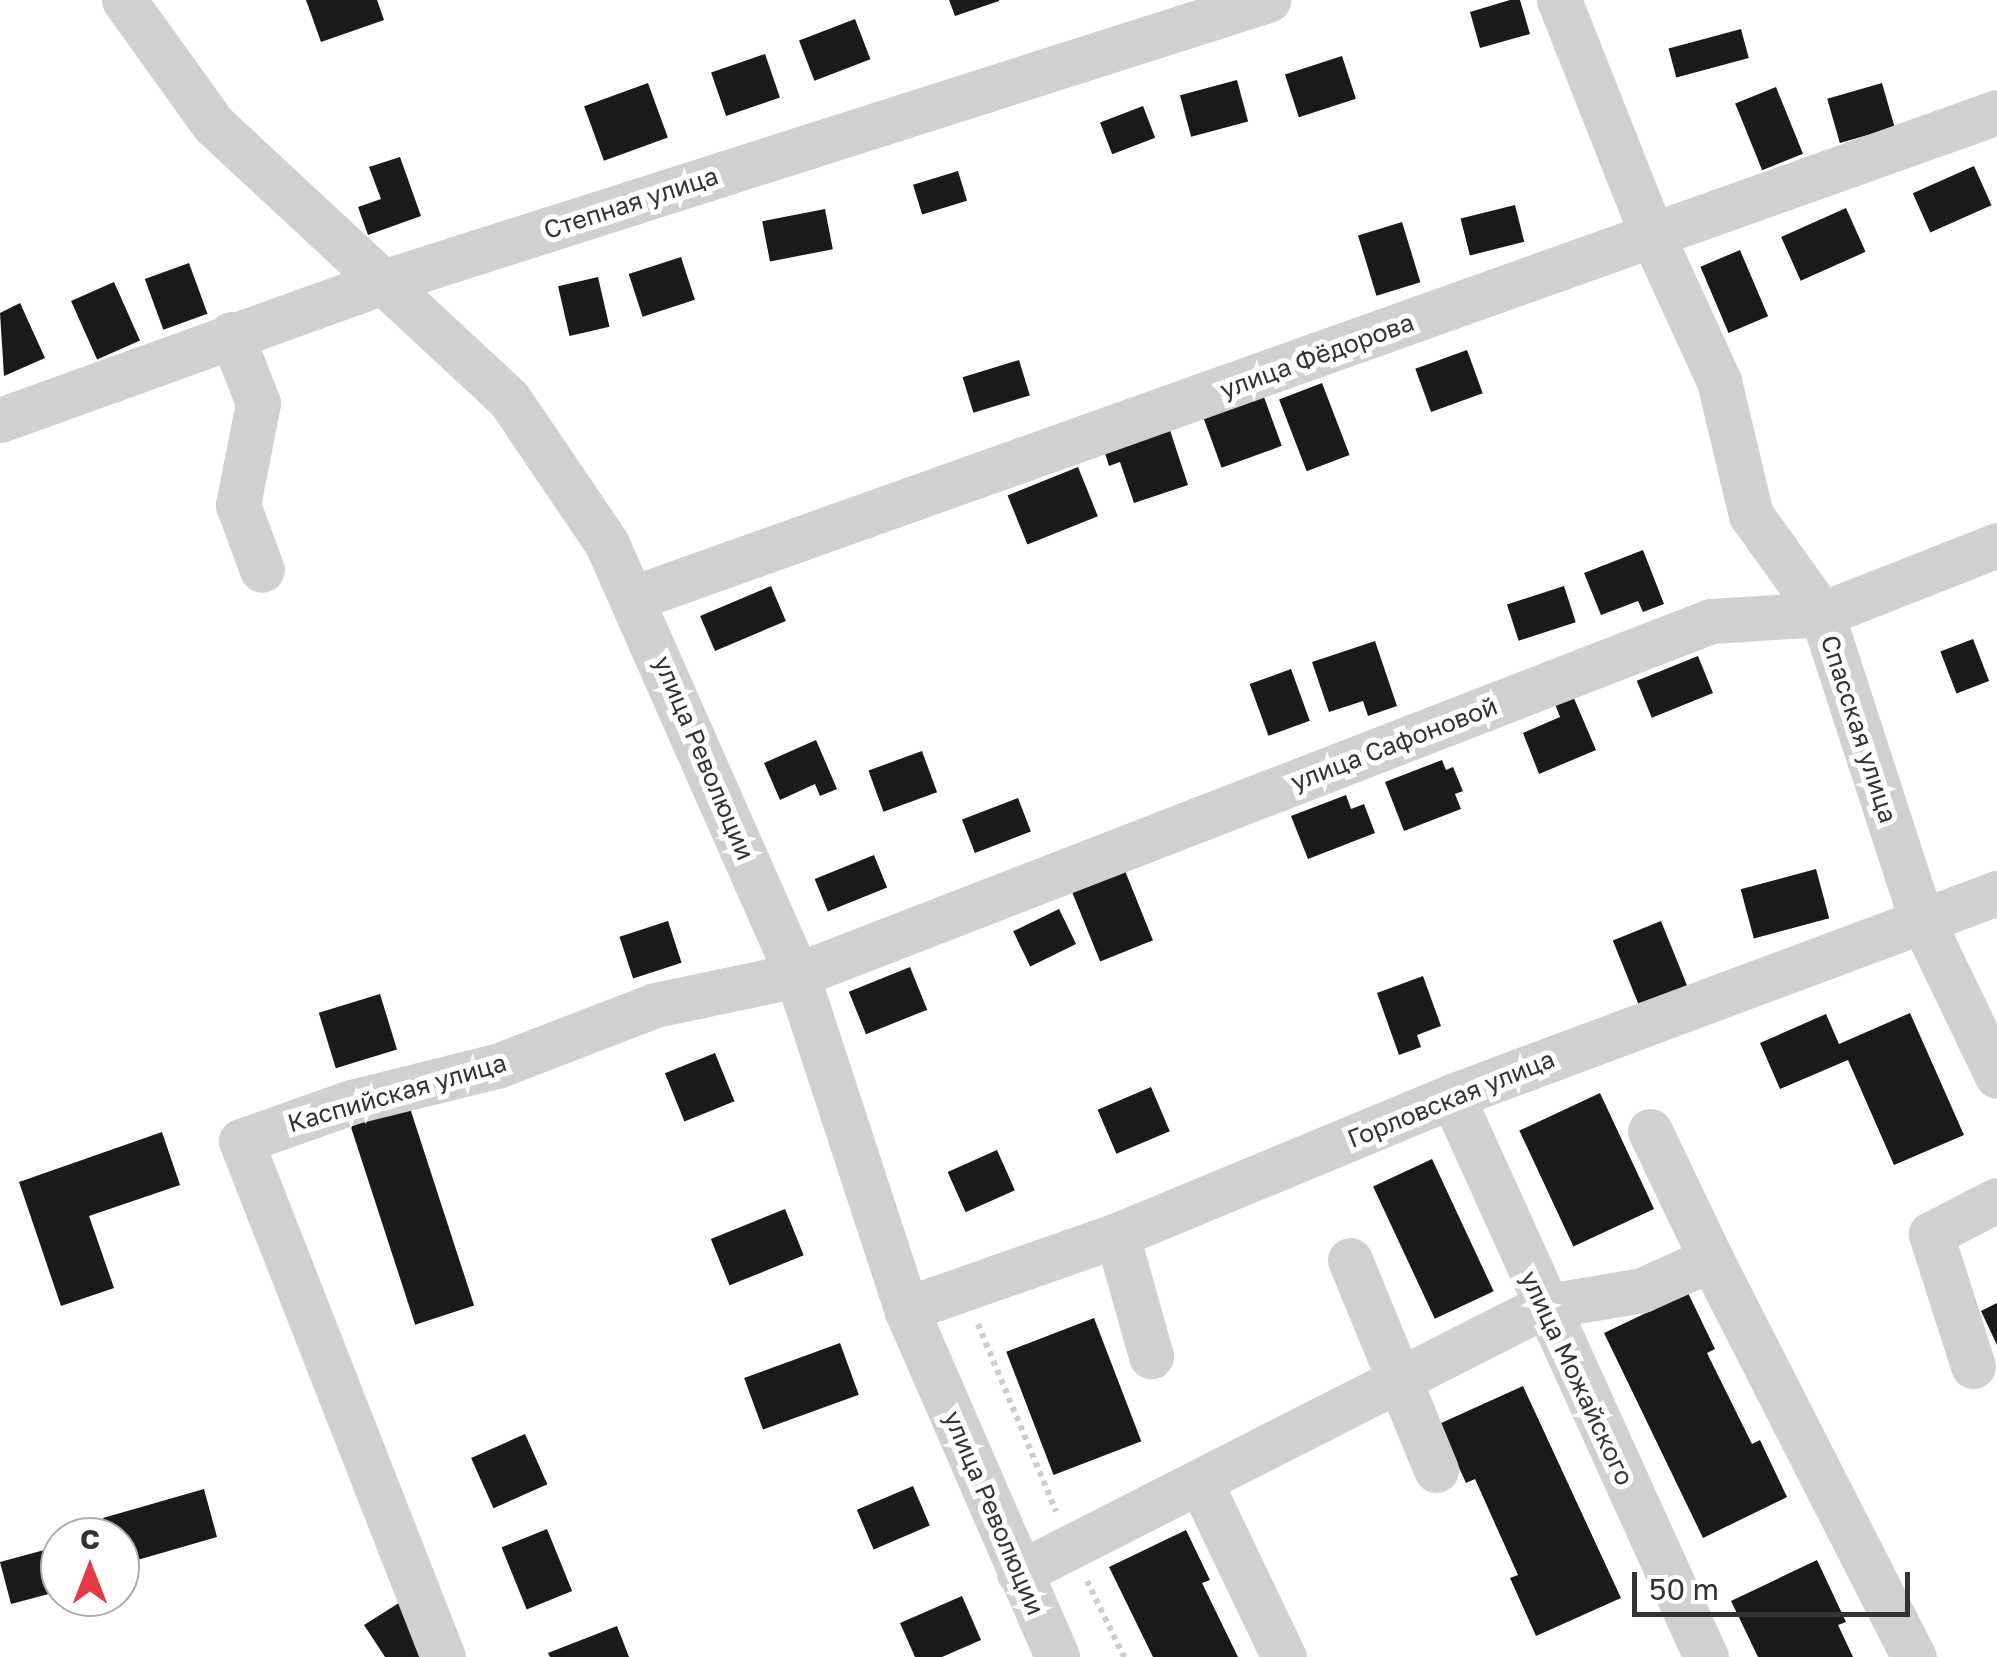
<!DOCTYPE html>
<meta charset="utf-8">
<style>
body{margin:0}
#map{position:relative;width:1997px;height:1657px;overflow:hidden;background:#fff;font-family:"Golos Text",sans-serif}
div>[style]{position:absolute}
.building>*{inset:0;background:#1a1a1a;transform-origin:0 0}
.path>*{height:6px;margin-top:-3px;transform-origin:0;background:repeating-linear-gradient(90deg,#cdcdcd 0 5px,transparent 0 10px)}
.minor>*{height:45px;margin:-22.5px;padding:0 22.5px;transform-origin:22.5px;border-radius:22.5px;background:#d0d0d0}
span{translate:-50% -50%;white-space:nowrap;text-align:center;line-height:1.15;-webkit-text-stroke:10px #fff;paint-order:stroke}
.street-label{font-size:25px;color:#333}
.north{position:absolute;left:40px;top:1517px;width:100px;height:100px;box-sizing:border-box;background:#fff;border:2px solid #adadad;border-radius:50%;rotate:0deg;font-size:28px;font-weight:700;line-height:40px;text-align:center;color:#333}
.north::after{content:'';display:block;margin:auto;width:35px;height:45px;background:#e63946;clip-path:polygon(50% 0,100% 100%,50% 72%,0 100%)}
.scale{position:absolute;left:1632px;top:1572px;width:278px;height:45px;box-sizing:border-box;border:5px solid #333;border-top:0;padding-left:12px;font-size:30px;line-height:35px;white-space:nowrap;color:#333;-webkit-text-stroke:8px #fff;paint-order:stroke}
</style>
<div id="map">
<div class="building">
<div style="clip-path:polygon(306px 0,377px 0,384px 20px,321px 42px)"></div>
<div style="clip-path:polygon(949px 0,999px 0,999px 1px,955px 16px)"></div>
<div style="clip-path:polygon(1510px 0,1520px 0,1530px 34px,1480px 48px,1470px 12px)"></div>
<div style="left:855px;top:19px;width:43px;height:60px;rotate:69deg"></div>
<div style="left:1741px;top:29px;width:30px;height:75px;rotate:75deg"></div>
<div style="left:765px;top:54px;width:46px;height:57px;rotate:71deg"></div>
<div style="left:1342px;top:56px;width:45px;height:60px;rotate:72deg"></div>
<div style="left:1237px;top:80px;width:43px;height:59px;rotate:75deg"></div>
<div style="left:648px;top:83px;width:58px;height:68px;rotate:70deg"></div>
<div style="left:1882px;top:83px;width:46px;height:57px;rotate:74deg"></div>
<div style="left:1776px;top:87px;width:72px;height:44px;rotate:68deg"></div>
<div style="left:1143px;top:106px;width:34px;height:46px;rotate:69deg"></div>
<div style="clip-path:polygon(400px 157px,421px 216px,368px 235px,358px 207px,381px 199px,369px 167px)"></div>
<div style="left:1974px;top:166px;width:43px;height:67px;rotate:66deg"></div>
<div style="left:958px;top:171px;width:31px;height:47px;rotate:73deg"></div>
<div style="left:1515px;top:205px;width:38px;height:56px;rotate:76deg"></div>
<div style="left:1846px;top:208px;width:48px;height:71px;rotate:66deg"></div>
<div style="left:825px;top:209px;width:41px;height:64px;rotate:79deg"></div>
<div style="left:1402px;top:222px;width:63px;height:46px;rotate:73deg"></div>
<div style="left:1740px;top:250px;width:72px;height:43px;rotate:67deg"></div>
<div style="left:681px;top:257px;width:45px;height:55px;rotate:72deg"></div>
<div style="left:189px;top:263px;width:54px;height:47px;rotate:70deg"></div>
<div style="left:598px;top:277px;width:51px;height:41px;rotate:77deg"></div>
<div style="left:114px;top:282px;width:64px;height:47px;rotate:66deg"></div>
<div style="clip-path:polygon(20px 303px,45px 358px,4px 376px,0 313px)"></div>
<div style="left:1467px;top:350px;width:46px;height:55px;rotate:70deg"></div>
<div style="left:1019px;top:360px;width:37px;height:59px;rotate:73deg"></div>
<div style="left:1322px;top:383px;width:77px;height:46px;rotate:69deg"></div>
<div style="left:1264px;top:397px;width:52px;height:64px;rotate:70deg"></div>
<div style="clip-path:polygon(1165px 415px,1188px 485px,1134px 503px,1120px 462px,1109px 466px,1100px 437px)"></div>
<div style="left:1078px;top:467px;width:53px;height:76px;rotate:68deg"></div>
<div style="clip-path:polygon(1643px 550px,1664px 604px,1643px 612px,1638px 601px,1601px 615px,1584px 573px)"></div>
<div style="left:771px;top:586px;width:38px;height:77px;rotate:67deg"></div>
<div style="left:1564px;top:586px;width:38px;height:60px;rotate:72deg"></div>
<div style="left:1973px;top:639px;width:45px;height:35px;rotate:69deg"></div>
<div style="clip-path:polygon(1375px 641px,1397px 706px,1368px 716px,1363px 701px,1329px 712px,1312px 662px)"></div>
<div style="left:1698px;top:656px;width:40px;height:66px;rotate:68deg"></div>
<div style="left:1291px;top:669px;width:55px;height:44px;rotate:70deg"></div>
<div style="clip-path:polygon(1573px 696px,1596px 750px,1539px 774px,1523px 733px,1560px 717px,1555px 704px)"></div>
<div style="clip-path:polygon(816px 740px,837px 789px,820px 796px,815px 784px,780px 800px,764px 763px)"></div>
<div style="left:922px;top:751px;width:44px;height:57px;rotate:70deg"></div>
<div style="clip-path:polygon(1442px 760px,1446px 770px,1453px 767px,1463px 791px,1455px 794px,1461px 809px,1404px 831px,1385px 782px)"></div>
<div style="clip-path:polygon(1346px 795px,1351px 809px,1364px 804px,1375px 833px,1308px 859px,1291px 816px)"></div>
<div style="left:1018px;top:798px;width:36px;height:60px;rotate:69deg"></div>
<div style="left:874px;top:855px;width:35px;height:64px;rotate:68deg"></div>
<div style="left:1123px;top:866px;width:80px;height:57px;rotate:68deg"></div>
<div style="left:1816px;top:869px;width:51px;height:78px;rotate:75deg"></div>
<div style="left:1059px;top:909px;width:39px;height:51px;rotate:64deg"></div>
<div style="left:668px;top:921px;width:44px;height:51px;rotate:72deg"></div>
<div style="left:1661px;top:921px;width:70px;height:52px;rotate:68deg"></div>
<div style="left:910px;top:967px;width:46px;height:66px;rotate:68deg"></div>
<div style="clip-path:polygon(1423px 976px,1441px 1026px,1417px 1035px,1421px 1047px,1399px 1055px,1377px 993px)"></div>
<div style="left:380px;top:994px;width:58px;height:64px;rotate:73deg"></div>
<div style="clip-path:polygon(1910px 1013px,1964px 1135px,1894px 1165px,1848px 1060px,1780px 1089px,1760px 1043px,1826px 1014px,1839px 1044px)"></div>
<div style="left:715px;top:1053px;width:52px;height:54px;rotate:68deg"></div>
<div style="left:1151px;top:1087px;width:48px;height:58px;rotate:67deg"></div>
<div style="left:1600px;top:1093px;width:128px;height:89px;rotate:65deg"></div>
<div style="left:408px;top:1102px;width:214px;height:62px;rotate:72deg"></div>
<div style="clip-path:polygon(162px 1132px,180px 1185px,89px 1216px,114px 1288px,61px 1306px,19px 1182px)"></div>
<div style="left:997px;top:1150px;width:44px;height:54px;rotate:66deg"></div>
<div style="left:1432px;top:1159px;width:146px;height:65px;rotate:65deg"></div>
<div style="left:785px;top:1209px;width:50px;height:80px;rotate:68deg"></div>
<div style="clip-path:polygon(1688px 1293px,1715px 1349px,1707px 1353px,1752px 1444px,1760px 1440px,1787px 1497px,1703px 1538px,1604px 1333px)"></div>
<div style="clip-path:polygon(1997px 1303px,1997px 1345px,1981px 1311px)"></div>
<div style="left:1094px;top:1318px;width:132px;height:94px;rotate:69deg"></div>
<div style="left:840px;top:1343px;width:55px;height:102px;rotate:70deg"></div>
<div style="clip-path:polygon(1523px 1386px,1621px 1598px,1536px 1636px,1510px 1578px,1518px 1575px,1475px 1479px,1466px 1483px,1439px 1424px)"></div>
<div style="left:525px;top:1434px;width:55px;height:59px;rotate:66deg"></div>
<div style="left:913px;top:1486px;width:43px;height:61px;rotate:67deg"></div>
<div style="clip-path:polygon(204px 1489px,217px 1537px,120px 1565px,120px 1537px,109px 1537px,103px 1518px)"></div>
<div style="left:547px;top:1529px;width:67px;height:49px;rotate:68deg"></div>
<div style="clip-path:polygon(1186px 1530px,1210px 1580px,1202px 1583px,1238px 1657px,1153px 1657px,1109px 1567px)"></div>
<div style="clip-path:polygon(59px 1546px,60px 1591px,11px 1604px,0 1562px)"></div>
<div style="clip-path:polygon(1817px 1560px,1846px 1622px,1838px 1625px,1853px 1657px,1758px 1657px,1731px 1601px)"></div>
<div style="clip-path:polygon(962px 1596px,981px 1640px,942px 1657px,915px 1657px,900px 1623px)"></div>
<div style="clip-path:polygon(402px 1601px,438px 1657px,385px 1657px,364px 1625px)"></div>
<div style="clip-path:polygon(617px 1626px,629px 1657px,550px 1657px,548px 1653px)"></div>
</div>
<div class="path">
<div style="left:978px;top:1324px;width:203px;rotate:67.4deg"></div>
<div style="left:1087px;top:1581px;width:85px;rotate:64deg"></div>
</div>
<div class="minor">
<div style="left:124px;top:0;width:153px;rotate:54.3deg"></div>
<div style="left:213px;top:124px;width:404px;rotate:42.9deg"></div>
<div style="left:509px;top:399px;width:175px;rotate:55.9deg"></div>
<div style="left:607px;top:544px;width:471px;rotate:66.2deg"></div>
<div style="left:797px;top:975px;width:351px;rotate:71.9deg"></div>
<div style="left:906px;top:1309px;width:379px;rotate:66.5deg"></div>
<div style="left:1559px;top:0;width:255px;rotate:68.4deg"></div>
<div style="left:1653px;top:237px;width:158px;rotate:65.4deg"></div>
<div style="left:1719px;top:381px;width:138px;rotate:76.6deg"></div>
<div style="left:1751px;top:515px;width:122px;rotate:54.4deg"></div>
<div style="left:1822px;top:614px;width:320px;rotate:72deg"></div>
<div style="left:1921px;top:918px;width:175px;rotate:64.3deg"></div>
<div style="left:231px;top:334px;width:74px;rotate:68.6deg"></div>
<div style="left:258px;top:403px;width:104px;rotate:101.1deg"></div>
<div style="left:238px;top:505px;width:69px;rotate:69.7deg"></div>
<div style="left:0;top:420px;width:410px;rotate:-19.8deg"></div>
<div style="left:386px;top:281px;width:926px;rotate:-17.67deg"></div>
<div style="left:636px;top:597px;width:1445px;rotate:-19.61deg"></div>
<div style="left:1452px;top:1096px;width:616px;rotate:65.64deg"></div>
<div style="left:1650px;top:1131px;width:142px;rotate:64.5deg"></div>
<div style="left:1117px;top:1235px;width:126px;rotate:74.3deg"></div>
<div style="left:1350px;top:1260px;width:227px;rotate:67.7deg"></div>
<div style="left:906px;top:1309px;width:224px;rotate:-19.3deg"></div>
<div style="left:1117px;top:1235px;width:363px;rotate:-22.5deg"></div>
<div style="left:1452px;top:1096px;width:582px;rotate:-20.43deg"></div>
<div style="left:1973px;top:1366px;width:139px;rotate:-107.7deg"></div>
<div style="left:1931px;top:1234px;width:74px;rotate:-27.3deg"></div>
<div style="left:1202px;top:1486px;width:190px;rotate:64.4deg"></div>
<div style="left:1019px;top:1573px;width:587px;rotate:-26.96deg"></div>
<div style="left:1542px;top:1307px;width:101px;rotate:-9.6deg"></div>
<div style="left:1642px;top:1290px;width:76px;rotate:-24.2deg"></div>
<div style="left:1711px;top:1259px;width:447px;rotate:63deg"></div>
<div style="left:443px;top:1657px;width:554px;rotate:-111.38deg"></div>
<div style="left:241px;top:1141px;width:117px;rotate:-19.5deg"></div>
<div style="left:351px;top:1102px;width:150px;rotate:-13.9deg"></div>
<div style="left:497px;top:1066px;width:169px;rotate:-21.1deg"></div>
<div style="left:655px;top:1005px;width:145px;rotate:-11.9deg"></div>
<div style="left:797px;top:975px;width:980px;rotate:-21.17deg"></div>
<div style="left:1711px;top:621px;width:111px;rotate:-3.6deg"></div>
<div style="left:1822px;top:614px;width:188px;rotate:-21.5deg"></div>
</div>
<div class="street-label">
<span style="left:631px;top:203px;rotate:-18deg">Степная улица</span>
<span style="left:1317px;top:356px;rotate:-20deg">улица Фёдорова</span>
<span style="left:1859px;top:729px;rotate:72deg">Спасская улица</span>
<span style="left:1394px;top:744px;rotate:-21deg">улица Сафоновой</span>
<span style="left:704px;top:758px;rotate:67deg">улица Революции</span>
<span style="left:397px;top:1093px;rotate:-16deg">Каспийская улица</span>
<span style="left:1451px;top:1099px;rotate:-22deg">Горловская улица</span>
<span style="left:1577px;top:1378px;rotate:65deg">улица Можайского</span>
<span style="left:994px;top:1513px;rotate:67deg">улица Революции</span>
</div>
<div class="north">С</div>
<div class="scale">50 m</div>
</div>
